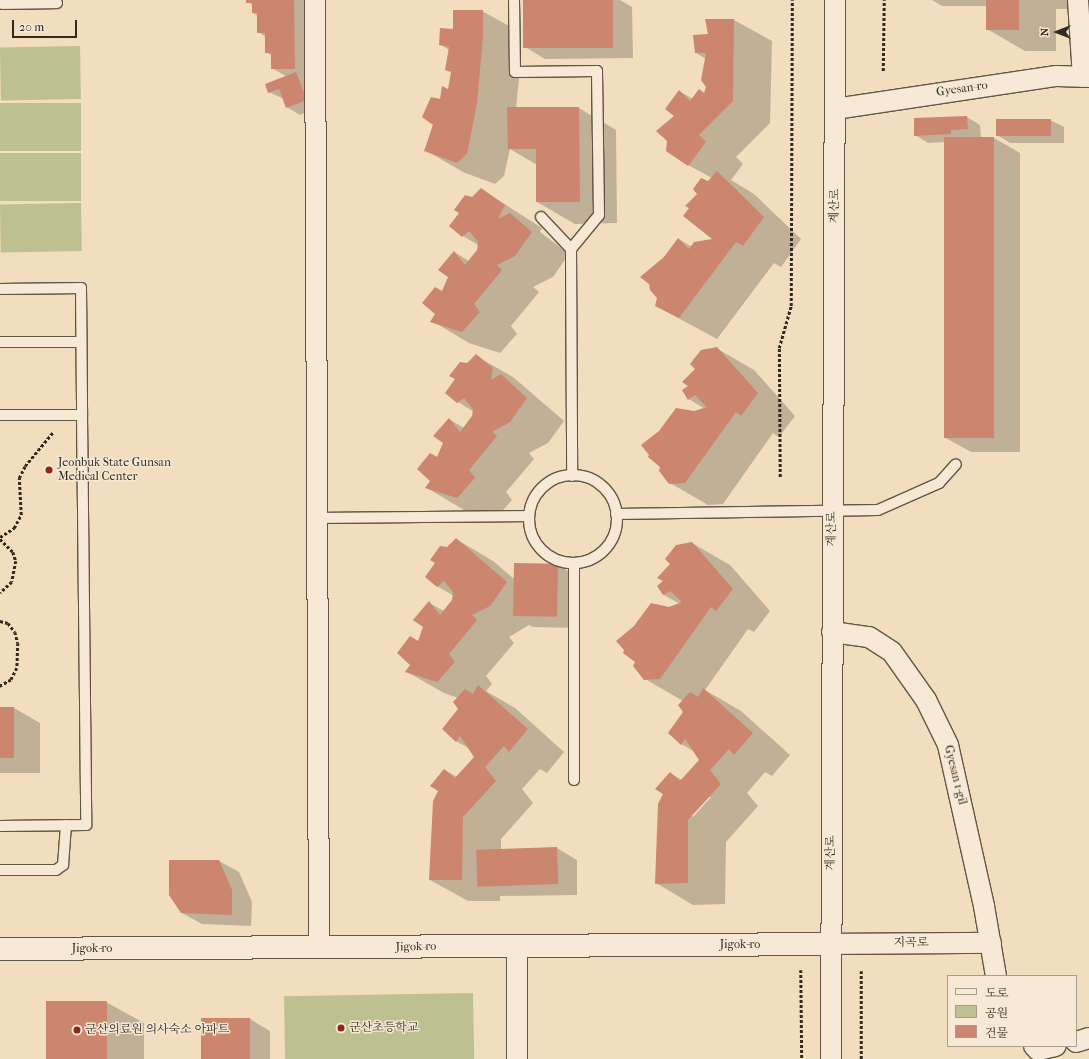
<!DOCTYPE html>
<meta charset="utf-8">
<style>
body{margin:0}
#map{position:relative;width:1089px;height:1059px;overflow:hidden;background:#f2ddbe;font-family:"IM FELL French Canon","Noto Serif KR",serif}
div>[style]{position:absolute}
.green>*{inset:0;background:#bdc090;transform-origin:0 0}
.shadow>*{inset:0;background:#0003}
.building>*{inset:0;background:#cc856f;transform-origin:0 0}
.path>*{height:2.5px;margin-top:-1.25px;transform-origin:0;background:repeating-linear-gradient(90deg,#32291f 0 3px,transparent 0 5px)}
.roads{filter:drop-shadow(1px 0 #625647) drop-shadow(-1px 0 #625647) drop-shadow(0 1px #625647) drop-shadow(0 -1px #625647)}
.lane>*{height:10px;margin:-5px;padding:0 5px;transform-origin:5px;border-radius:5px;background:#f7e9d5}
.lane>.ring{margin:-5px;padding:0;box-sizing:content-box;background:none;border:10px solid #f7e9d5;border-radius:50%}
.street>*{height:20px;margin:-10px;padding:0 10px;transform-origin:10px;border-radius:10px;background:#f7e9d5}
.secondary>*{height:22px;margin:-11px;padding:0 11px;transform-origin:11px;border-radius:11px;background:#f7e9d5}
.dots>*{width:11px;height:11px;translate:-50% -50%;box-sizing:border-box;border:2px solid #f7e9d5;border-radius:50%}
span{translate:-50% -50%;white-space:nowrap;text-align:center;line-height:1.15;-webkit-text-stroke:3px #f7e9d5;paint-order:stroke}
.street-label{font-size:12px;color:#32291f}
.poi-label{font-size:12px;color:#32291f}
.left{translate:0 -50%;text-align:left}
.legend{position:absolute;left:947px;top:975px;width:130px;height:72px;box-sizing:border-box;background:#f7e9d5;border:1px solid #a89c8c;margin:0;padding:5px 7px;list-style:none;font-size:12px;color:#32291f}
.legend li{display:flex;align-items:center;gap:8px;height:20px}
.legend b{width:20px;border:1px solid #a89c8c}
.north{position:absolute;left:1037px;top:12px;width:40px;height:40px;-webkit-text-stroke:3px #f7e9d5;paint-order:stroke;rotate:270deg;font-size:11px;font-weight:700;line-height:16px;text-align:center;color:#32291f}
.north::after{content:'';display:block;margin:auto;width:14px;height:18px;background:#32291f;clip-path:polygon(50% 0,100% 100%,50% 72%,0 100%)}
.scale{position:absolute;left:12px;top:20px;width:65px;height:18px;box-sizing:border-box;border:2px solid #32291f;border-top:0;padding-left:5px;font-size:12px;line-height:14px;white-space:nowrap;color:#32291f;-webkit-text-stroke:3px #f7e9d5;paint-order:stroke}
</style>
<div id="map">
<div class="green">
<div style="left:80px;top:46px;width:53px;height:80px;rotate:89deg"></div>
<div style="left:0;top:103px;width:81px;height:48px"></div>
<div style="left:0;top:153px;width:81px;height:48px"></div>
<div style="left:81px;top:203px;width:48px;height:81px;rotate:89deg"></div>
<div style="left:473px;top:993px;width:66px;height:189px;rotate:89deg"></div>
</div>
<div class="shadow">
<div style="clip-path:polygon(247px 0,314px 0,319px 107px,300px 115px,287px 107px,284px 99px,269px 92px,287px 77px,272px 68px,272px 56px,266px 52px,266px 37px,258px 32px,258px 16px,253px 13px,253px 6px)"></div>
<div style="clip-path:polygon(524px 0,620px 0,632px 7px,633px 58px,545px 59px,525px 47px)"></div>
<div style="clip-path:polygon(932px 0,1076px 0,1076px 9px,1056px 9px,1056px 51px,1025px 51px,987px 29px,987px 6px,942px 6px)"></div>
<div style="clip-path:polygon(482px 11px,520px 32px,521px 59px,516px 108px,579px 108px,616px 130px,617px 223px,575px 224px,537px 202px,537px 165px,510px 149px,504px 176px,495px 184px,463px 172px,425px 150px,441px 100px,448px 91px,452px 73px,449px 50px,440px 44px)"></div>
<div style="clip-path:polygon(706px 20px,734px 20px,772px 41px,770px 123px,736px 157px,743px 164px,731px 180px,754px 194px,801px 239px,781px 267px,774px 263px,717px 339px,656px 306px,664px 257px,679px 239px,692px 247px,715px 239px,708px 182px,712px 178px,688px 165px,676px 116px,679px 91px,693px 99px,699px 90px,705px 93px,707px 87px,706px 59px,696px 53px,710px 35px)"></div>
<div style="clip-path:polygon(967px 117px,980px 125px,981px 138px,994px 138px,1020px 153px,1020px 452px,971px 452px,944px 437px,945px 142px,928px 143px,915px 135px)"></div>
<div style="clip-path:polygon(1050px 120px,1064px 127px,1064px 143px,1010px 143px,997px 135px)"></div>
<div style="clip-path:polygon(481px 189px,542px 228px,540px 232px,569px 254px,553px 277px,533px 287px,539px 292px,511px 326px,517px 334px,500px 353px,469px 343px,432px 321px,436px 314px,449px 276px,454px 252px,469px 261px,478px 250px,478px 245px,463px 236px,472px 198px)"></div>
<div style="clip-path:polygon(716px 348px,754px 370px,795px 416px,779px 437px,773px 433px,723px 504px,708px 505px,670px 483px,694px 412px,705px 409px,689px 399px,689px 386px)"></div>
<div style="clip-path:polygon(476px 356px,513px 377px,564px 421px,548px 443px,529px 453px,534px 459px,506px 492px,512px 500px,495px 519px,464px 510px,427px 488px,432px 481px,444px 443px,449px 419px,464px 428px,473px 417px,474px 412px,458px 402px,467px 364px)"></div>
<div style="clip-path:polygon(456px 539px,493px 561px,514px 579px,558px 565px,578px 577px,577px 628px,533px 627px,529px 625px,509px 637px,514px 643px,486px 676px,492px 684px,486px 691px,515px 708px,564px 752px,547px 773px,540px 769px,522px 789px,533px 803px,501px 839px,501px 849px,557px 848px,577px 860px,577px 895px,500px 896px,500px 901px,468px 901px,430px 880px,439px 790px,445px 770px,457px 777px,475px 757px,470px 749px,456px 741px,460px 709px,458px 698px,444px 693px,407px 672px,412px 665px,424px 627px,429px 603px,444px 611px,453px 600px,454px 596px,437px 586px,447px 548px)"></div>
<div style="clip-path:polygon(evenodd,692px 543px,730px 565px,770px 611px,754px 632px,748px 629px,705px 690px,741px 711px,790px 755px,772px 776px,765px 772px,747px 793px,758px 806px,726px 842px,725px 904px,693px 905px,656px 883px,664px 794px,670px 773px,682px 780px,701px 760px,695px 752px,681px 744px,683px 701px,645px 679px,669px 608px,680px 604px,664px 595px,659px 586px,692px 543px,708px 797px,711px 797px,693px 817px,691px 815px,708px 797px)"></div>
<div style="clip-path:polygon(0 708px,14px 708px,40px 723px,40px 773px,0 773px)"></div>
<div style="clip-path:polygon(219px 861px,239px 872px,252px 902px,251px 926px,202px 924px,182px 913px)"></div>
<div style="clip-path:polygon(106px 1002px,144px 1023px,144px 1059px,48px 1059px)"></div>
<div style="clip-path:polygon(250px 1019px,270px 1031px,270px 1059px,203px 1059px)"></div>
</div>
<div class="building">
<div style="clip-path:polygon(246px 0,294px 0,295px 69px,271px 69px,271px 53px,265px 53px,265px 33px,257px 33px,257px 13px,252px 13px,252px 3px,246px 3px)"></div>
<div style="left:523px;top:0;width:90px;height:48px"></div>
<div style="left:986px;top:0;width:33px;height:30px"></div>
<div style="clip-path:polygon(453px 10px,483px 10px,483px 37px,477px 103px,467px 154px,457px 163px,424px 151px,433px 125px,422px 117px,431px 97px,440px 99px,442px 86px,448px 89px,451px 72px,445px 70px,449px 47px,439px 45px,440px 28px,453px 29px)"></div>
<div style="clip-path:polygon(705px 19px,734px 19px,733px 101px,699px 135px,706px 142px,688px 166px,666px 151px,667px 141px,656px 131px,674px 116px,665px 109px,679px 90px,690px 101px,699px 89px,704px 93px,706px 87px,701px 80px,706px 53px,695px 53px,693px 35px,708px 34px)"></div>
<div style="clip-path:polygon(296px 72px,307px 100px,286px 108px,279px 89px,268px 93px,265px 84px)"></div>
<div style="clip-path:polygon(507px 107px,579px 107px,580px 202px,536px 202px,536px 149px,508px 149px)"></div>
<div style="clip-path:polygon(967px 116px,968px 129px,951px 130px,951px 134px,914px 136px,914px 118px)"></div>
<div style="left:996px;top:119px;width:55px;height:17px"></div>
<div style="left:944px;top:137px;width:50px;height:301px"></div>
<div style="clip-path:polygon(717px 171px,764px 217px,743px 246px,736px 242px,679px 318px,655px 306px,657px 298px,650px 290px,649px 284px,640px 277px,664px 257px,678px 238px,689px 249px,694px 242px,712px 239px,683px 216px,689px 208px,685px 206px,697px 194px,693px 189px,701px 178px,708px 181px)"></div>
<div style="clip-path:polygon(481px 188px,505px 205px,498px 219px,510px 213px,532px 232px,515px 256px,497px 265px,502px 270px,474px 304px,480px 312px,462px 332px,430px 322px,435px 314px,422px 303px,435px 287px,442px 291px,448px 277px,438px 270px,454px 251px,465px 265px,477px 250px,478px 242px,469px 231px,462px 237px,449px 226px,459px 213px,454px 210px,465px 195px,472px 197px)"></div>
<div style="clip-path:polygon(717px 347px,758px 393px,741px 416px,736px 412px,685px 483px,669px 484px,659px 471px,660px 467px,648px 457px,649px 455px,641px 445px,659px 431px,676px 408px,694px 411px,707px 407px,695px 395px,688px 400px,682px 390px,688px 386px,682px 382px,695px 369px,690px 364px,701px 350px)"></div>
<div style="clip-path:polygon(476px 354px,493px 368px,491px 380px,501px 374px,527px 398px,510px 422px,492px 432px,497px 436px,469px 470px,475px 478px,457px 498px,425px 488px,430px 481px,417px 469px,430px 453px,437px 457px,443px 443px,433px 436px,449px 418px,460px 432px,472px 416px,473px 409px,464px 398px,457px 403px,445px 393px,455px 379px,449px 376px,460px 362px,467px 363px)"></div>
<div style="clip-path:polygon(456px 538px,507px 582px,490px 606px,472px 615px,477px 620px,449px 654px,455px 662px,437px 682px,405px 672px,410px 665px,397px 653px,410px 636px,418px 641px,423px 627px,413px 620px,429px 601px,440px 615px,452px 600px,453px 592px,444px 581px,437px 587px,425px 577px,435px 563px,430px 560px,440px 546px,447px 547px)"></div>
<div style="clip-path:polygon(692px 542px,733px 589px,716px 611px,711px 607px,660px 679px,644px 680px,633px 666px,635px 662px,623px 653px,624px 650px,616px 641px,634px 626px,651px 603px,669px 607px,682px 602px,670px 591px,663px 595px,657px 586px,663px 581px,657px 578px,670px 564px,665px 559px,676px 545px)"></div>
<div style="left:514px;top:563px;width:44px;height:53px;rotate:1deg"></div>
<div style="clip-path:polygon(478px 685px,528px 729px,509px 752px,504px 746px,485px 767px,496px 781px,463px 817px,462px 880px,429px 880px,433px 801px,438px 791px,430px 786px,444px 769px,455px 778px,474px 757px,460px 736px,456px 742px,442px 729px,458px 709px,453px 702px,465px 689px,473px 694px)"></div>
<div style="clip-path:polygon(703px 688px,753px 733px,734px 755px,729px 749px,710px 770px,721px 784px,688px 820px,688px 883px,655px 884px,658px 804px,663px 794px,655px 789px,670px 772px,680px 781px,699px 760px,685px 739px,681px 745px,668px 733px,683px 712px,678px 705px,690px 692px,698px 697px)"></div>
<div style="left:0;top:707px;width:14px;height:51px"></div>
<div style="left:557px;top:847px;width:37px;height:81px;rotate:88deg"></div>
<div style="clip-path:polygon(169px 860px,219px 860px,232px 890px,232px 915px,181px 913px,169px 895px)"></div>
<div style="left:46px;top:1001px;width:61px;height:58px"></div>
<div style="left:250px;top:1018px;width:41px;height:49px;rotate:90deg"></div>
</div>
<div class="path">
<div style="left:883px;top:71px;width:71px;rotate:-89.2deg"></div>
<div style="left:780px;top:477px;width:129px;rotate:-90.4deg"></div>
<div style="left:779px;top:348px;width:44px;rotate:-74.1deg"></div>
<div style="left:791px;top:306px;width:306px;rotate:-89.8deg"></div>
<div style="left:0;top:537px;width:17px;rotate:-33deg"></div>
<div style="left:14px;top:528px;width:15px;rotate:-62deg"></div>
<div style="left:21px;top:515px;width:37px;rotate:-93deg"></div>
<div style="left:19px;top:478px;width:13px;rotate:-63deg"></div>
<div style="left:25px;top:466px;width:45px;rotate:-50.4deg"></div>
<div style="left:0;top:539px;width:18px;rotate:45deg"></div>
<div style="left:13px;top:552px;width:9px;rotate:72deg"></div>
<div style="left:16px;top:561px;width:21px;rotate:101deg"></div>
<div style="left:12px;top:582px;width:16px;rotate:137deg"></div>
<div style="left:0;top:621px;width:8px;rotate:14deg"></div>
<div style="left:8px;top:623px;width:11px;rotate:52deg"></div>
<div style="left:15px;top:632px;width:11px;rotate:75deg"></div>
<div style="left:18px;top:643px;width:25px;rotate:92deg"></div>
<div style="left:17px;top:668px;width:13px;rotate:117deg"></div>
<div style="left:11px;top:680px;width:13px;rotate:151deg"></div>
<div style="left:801px;top:970px;width:89px;rotate:89.4deg"></div>
<div style="left:861px;top:1059px;width:88px;rotate:-90deg"></div>
</div>
<div class="roads">
<div class="lane">
<div style="left:514px;top:0;width:72px;rotate:89.2deg"></div>
<div style="left:515px;top:72px;width:82px;rotate:-0.7deg"></div>
<div style="left:597px;top:71px;width:144px;rotate:89.2deg"></div>
<div style="left:599px;top:215px;width:44px;rotate:129.5deg"></div>
<div style="left:571px;top:249px;width:227px;rotate:89.7deg"></div>
<div style="left:2px;top:4px;width:55px;rotate:-1deg"></div>
<div style="left:541px;top:217px;width:44px;rotate:46.8deg"></div>
<div style="left:0;top:289px;width:81px;rotate:-0.7deg"></div>
<div style="left:81px;top:288px;width:127px;rotate:89.5deg"></div>
<div style="left:0;top:342px;width:81px"></div>
<div style="left:0;top:415px;width:82px"></div>
<div style="left:82px;top:415px;width:410px;rotate:89.4deg"></div>
<div style="left:86px;top:825px;width:86px;rotate:179.3deg"></div>
<div class="ring" style="left:529px;top:475px;width:78px;height:78px"></div>
<div style="left:616px;top:514px;width:262px;rotate:-0.9deg"></div>
<div style="left:878px;top:510px;width:67px;rotate:-23.9deg"></div>
<div style="left:939px;top:483px;width:25px;rotate:-48deg"></div>
<div style="left:318px;top:518px;width:211px;rotate:-0.5deg"></div>
<div style="left:574px;top:563px;width:217px;rotate:90deg"></div>
<div style="left:0;top:870px;width:56px"></div>
<div style="left:56px;top:870px;width:9px;rotate:-36deg"></div>
<div style="left:63px;top:865px;width:40px;rotate:-85.7deg"></div>
</div>
<div class="street">
<div style="left:315px;top:0;width:948px;rotate:89.76deg"></div>
<div style="left:1078px;top:0;width:77px;rotate:86.3deg"></div>
<div style="left:835px;top:109px;width:224px;rotate:-8.5deg"></div>
<div style="left:1057px;top:76px;width:32px;rotate:2deg"></div>
<div style="left:832px;top:632px;width:37px;rotate:8deg"></div>
<div style="left:869px;top:637px;width:27px;rotate:33deg"></div>
<div style="left:892px;top:652px;width:59px;rotate:54.7deg"></div>
<div style="left:926px;top:700px;width:50px;rotate:63.9deg"></div>
<div style="left:948px;top:745px;width:165px;rotate:77.4deg"></div>
<div style="left:984px;top:906px;width:71px;rotate:80.3deg"></div>
<div style="left:831px;top:944px;width:160px;rotate:-0.4deg"></div>
<div style="left:517px;top:946px;width:113px;rotate:90deg"></div>
<div style="left:1076px;top:1042px;width:14px;rotate:-17deg"></div>
<div style="left:1034px;top:1046px;width:6px;rotate:45deg"></div>
<div style="left:1038px;top:1050px;width:18px;rotate:-13deg"></div>
<div style="left:831px;top:1059px;width:1059px;rotate:-89.78deg"></div>
</div>
<div class="secondary">
<div style="left:0;top:949px;width:831px;rotate:-0.34deg"></div>
</div>
</div>
<div class="dots">
<div style="left:49px;top:470px;background:#8f2418"></div>
<div style="left:341px;top:1028px;background:#8f2418"></div>
<div style="left:77px;top:1030px;background:#8f2418"></div>
</div>
<div class="street-label">
<span style="left:962px;top:89px;rotate:-8deg">Gyesan-ro</span>
<span style="left:835px;top:206px;rotate:-89deg">계산로</span>
<span style="left:832px;top:529px;rotate:-90deg">계산로</span>
<span style="left:955px;top:775px;rotate:76deg">Gyesan 1-gil</span>
<span style="left:831px;top:853px;rotate:-90deg">계산로</span>
<span style="left:911px;top:943px">지곡로</span>
<span style="left:740px;top:945px">Jigok-ro</span>
<span style="left:416px;top:947px;rotate:-1deg">Jigok-ro</span>
<span style="left:92px;top:949px">Jigok-ro</span>
</div>
<div class="poi-label">
<span class="left" style="left:58px;top:470px">Jeonbuk State Gunsan<br>Medical Center</span>
<span class="left" style="left:349px;top:1028px">군산초등학교</span>
<span class="left" style="left:85px;top:1030px">군산의료원 의사숙소 아파트</span>
</div>
<ul class="legend">
<li><b style="height:5px;background:#f7e9d5"></b>도로</li>
<li><b style="height:11px;background:#bdc090"></b>공원</li>
<li><b style="height:11px;background:#cc856f"></b>건물</li>
</ul>
<div class="north">N</div>
<div class="scale">20 m</div>
</div>
